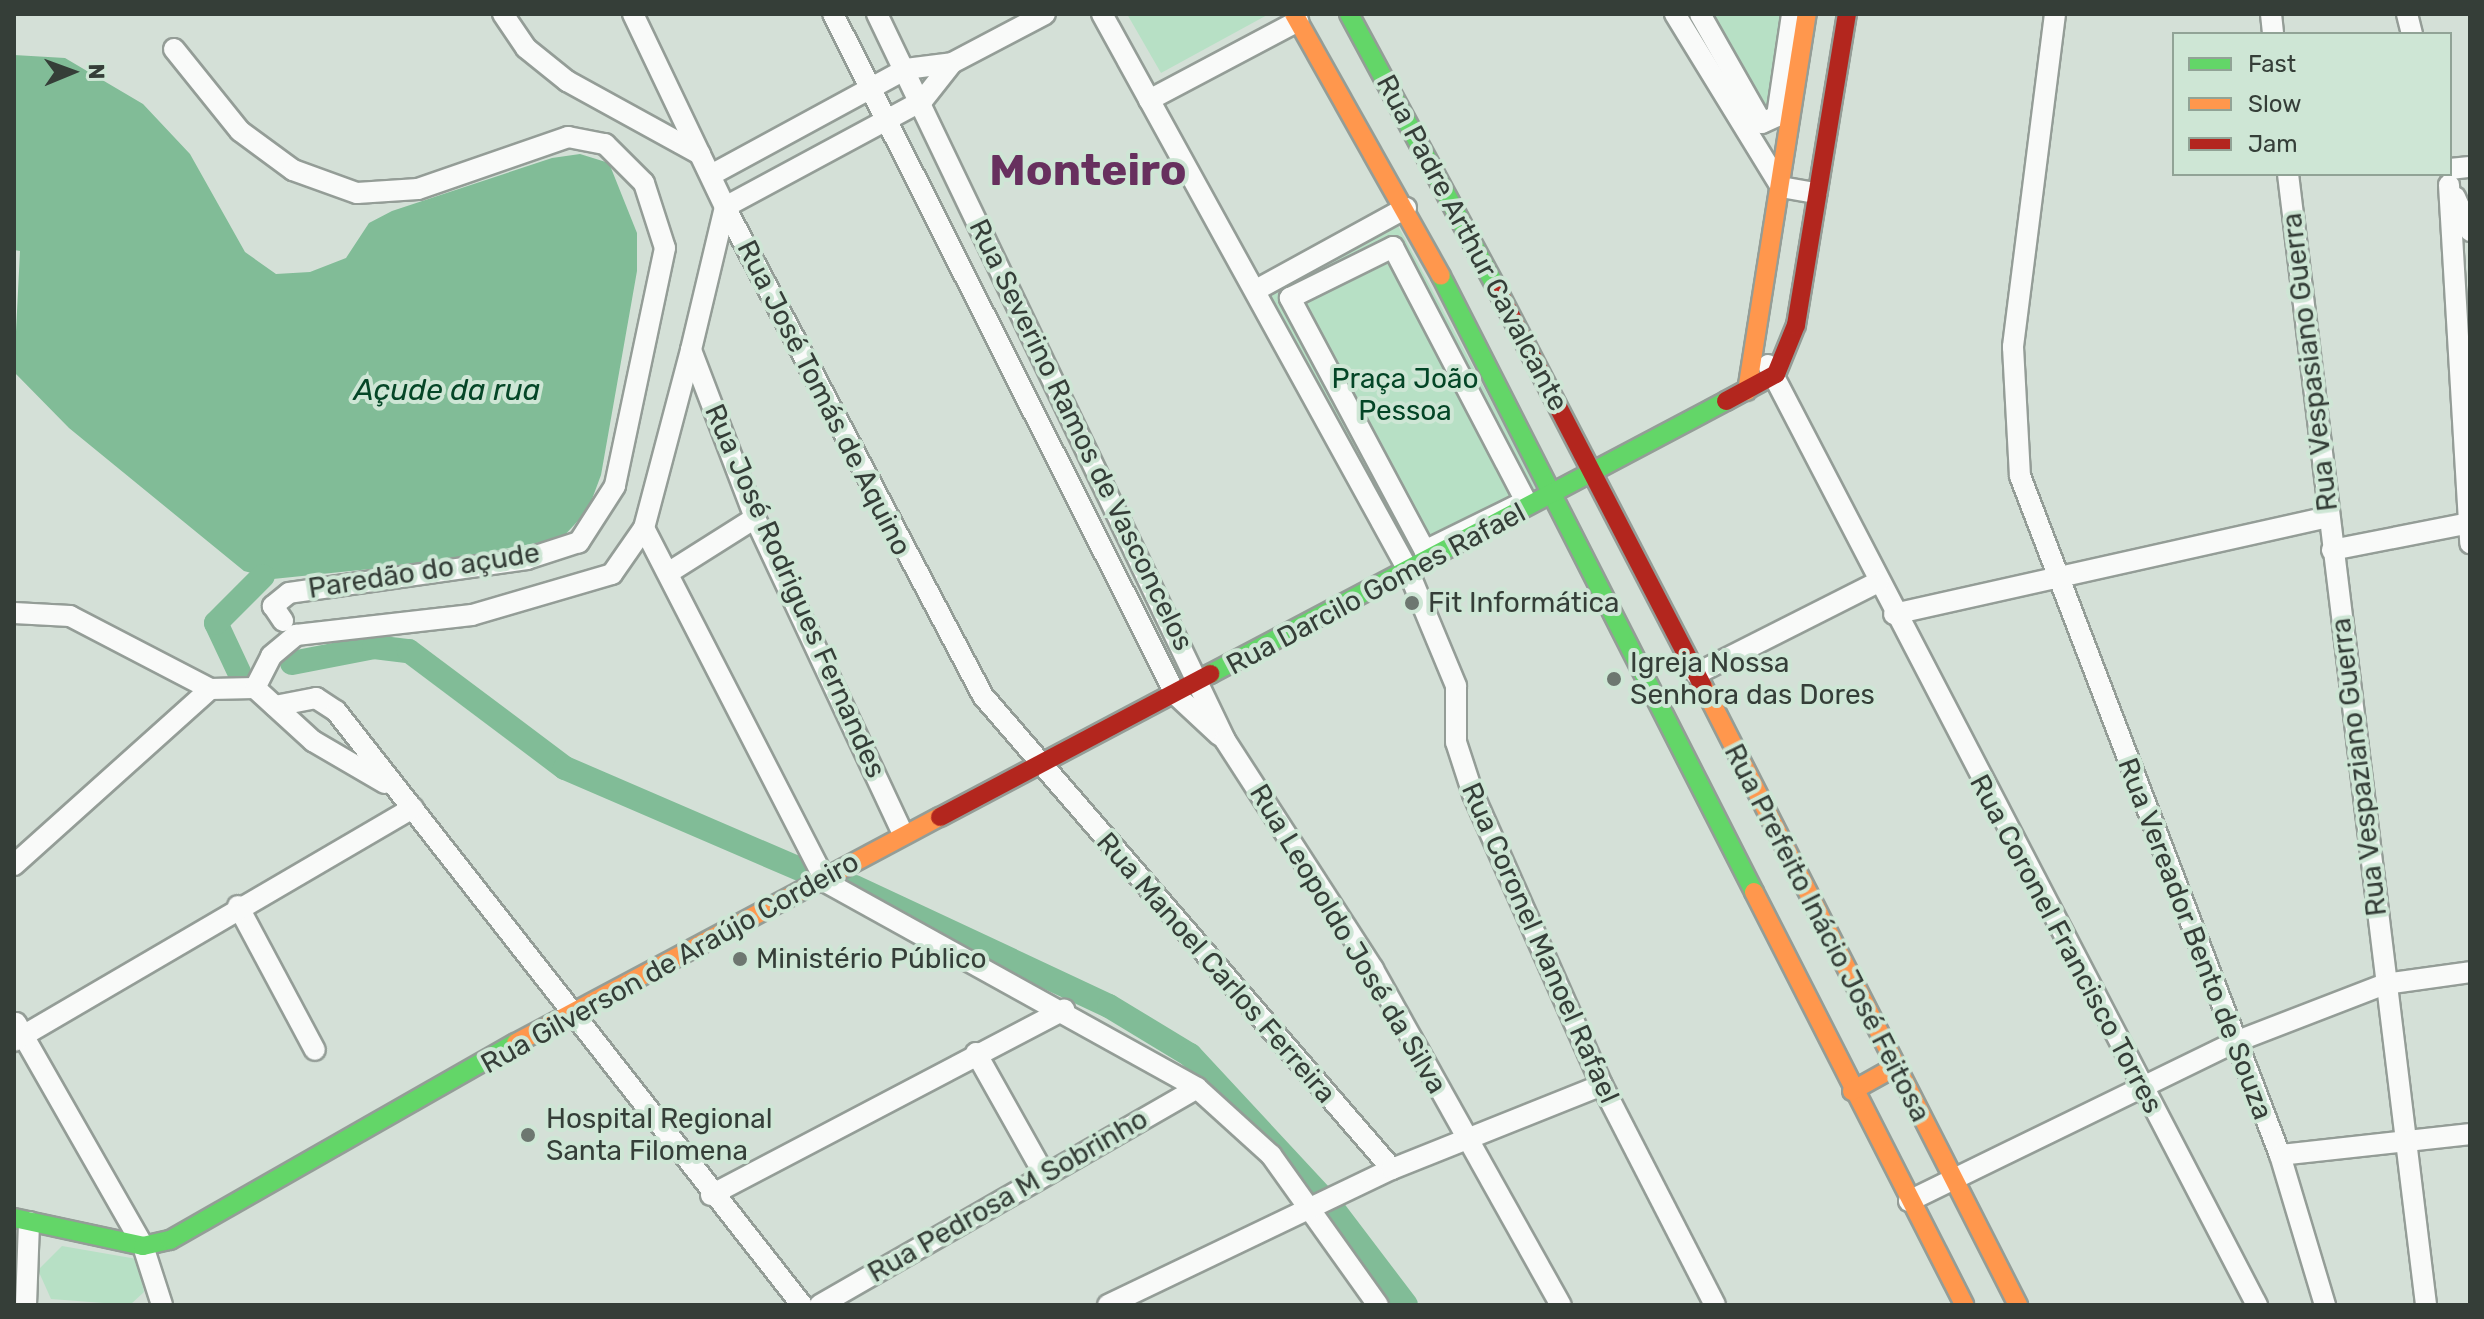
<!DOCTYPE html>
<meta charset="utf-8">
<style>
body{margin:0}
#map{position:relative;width:2484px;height:1319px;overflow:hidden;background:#d4e0d7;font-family:Rubik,sans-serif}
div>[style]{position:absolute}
.green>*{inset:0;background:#b7e0c5;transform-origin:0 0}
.water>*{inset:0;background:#81bc97}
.canal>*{height:24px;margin:-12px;padding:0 12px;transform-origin:12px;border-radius:12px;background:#81bc97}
.roads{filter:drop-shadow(2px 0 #949d97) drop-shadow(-2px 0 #949d97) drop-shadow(0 2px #949d97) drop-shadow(0 -2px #949d97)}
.street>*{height:20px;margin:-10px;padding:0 10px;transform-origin:10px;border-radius:10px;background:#f9faf9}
.fast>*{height:18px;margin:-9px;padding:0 9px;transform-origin:9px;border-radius:9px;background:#63d668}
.slow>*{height:18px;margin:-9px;padding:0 9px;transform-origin:9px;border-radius:9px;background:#ff974d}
.jam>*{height:18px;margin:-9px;padding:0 9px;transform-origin:9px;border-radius:9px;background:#b3261e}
.dots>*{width:22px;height:22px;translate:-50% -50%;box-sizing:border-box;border:4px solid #cee6d5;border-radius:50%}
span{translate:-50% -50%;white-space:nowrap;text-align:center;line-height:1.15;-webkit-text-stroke:8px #cee6d5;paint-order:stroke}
.street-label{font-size:28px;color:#353e38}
.park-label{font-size:28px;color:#034526}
.poi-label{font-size:28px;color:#353e38}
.left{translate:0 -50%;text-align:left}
.water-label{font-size:30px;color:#054627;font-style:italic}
.town-label{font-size:44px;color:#67305e;font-weight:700}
.frame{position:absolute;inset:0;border:16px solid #353e38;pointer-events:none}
.legend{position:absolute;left:2172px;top:32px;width:280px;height:144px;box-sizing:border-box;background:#cee6d5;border:2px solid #91a396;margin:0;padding:10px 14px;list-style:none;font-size:24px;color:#353e38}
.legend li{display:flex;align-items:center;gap:16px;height:40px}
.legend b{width:40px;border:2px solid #91a396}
.north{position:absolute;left:32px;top:32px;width:80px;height:80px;-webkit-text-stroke:6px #cee6d5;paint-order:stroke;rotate:89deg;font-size:22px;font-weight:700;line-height:32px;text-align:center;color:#353e38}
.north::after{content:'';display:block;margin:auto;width:28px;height:36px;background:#353e38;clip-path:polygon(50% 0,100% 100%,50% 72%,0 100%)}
</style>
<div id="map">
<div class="green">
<div style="clip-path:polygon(1127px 14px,1269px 14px,1161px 73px)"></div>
<div style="clip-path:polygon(1700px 14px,1792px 14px,1777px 116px,1762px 123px)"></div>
<div style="left:1395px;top:220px;width:310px;height:145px;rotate:62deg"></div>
<div style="clip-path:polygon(62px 1246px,137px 1259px,144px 1292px,130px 1305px,51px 1299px,38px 1270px)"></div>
</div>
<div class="water">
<div style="clip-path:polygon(14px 55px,65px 58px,143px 104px,190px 154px,245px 252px,276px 274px,310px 272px,346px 258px,369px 223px,392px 211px,552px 158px,580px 154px,609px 163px,637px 233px,637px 271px,601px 475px,588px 510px,562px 538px,438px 562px,273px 579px,244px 571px,69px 428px,14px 372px,20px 251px,14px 250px)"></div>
</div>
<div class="canal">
<div style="left:292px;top:663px;width:84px;rotate:-11deg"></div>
<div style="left:374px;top:647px;width:35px;rotate:7deg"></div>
<div style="left:409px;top:651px;width:195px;rotate:36.9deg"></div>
<div style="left:565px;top:768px;width:258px;rotate:23.3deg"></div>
<div style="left:239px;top:672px;width:54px;rotate:-115.1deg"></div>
<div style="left:216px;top:623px;width:66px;rotate:-45deg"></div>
<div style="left:855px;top:887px;width:280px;rotate:25.1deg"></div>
<div style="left:1109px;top:1006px;width:95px;rotate:31.2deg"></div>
<div style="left:1190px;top:1055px;width:191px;rotate:47.1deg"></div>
<div style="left:1334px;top:1210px;width:119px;rotate:52.8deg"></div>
</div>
<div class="roads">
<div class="street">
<div style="left:503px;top:14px;width:41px;rotate:55.9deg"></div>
<div style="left:526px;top:48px;width:53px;rotate:38.8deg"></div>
<div style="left:567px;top:81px;width:152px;rotate:28.8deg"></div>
<div style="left:633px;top:14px;width:214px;rotate:64.5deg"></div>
<div style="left:725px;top:207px;width:553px;rotate:62.18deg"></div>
<div style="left:983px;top:696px;width:625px;rotate:49.15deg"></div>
<div style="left:833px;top:14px;width:763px;rotate:63.27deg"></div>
<div style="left:1176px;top:695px;width:59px;rotate:42.9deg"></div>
<div style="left:877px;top:14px;width:805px;rotate:64.39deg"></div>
<div style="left:1225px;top:740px;width:273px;rotate:57.1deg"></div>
<div style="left:1373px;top:969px;width:385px;rotate:60.8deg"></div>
<div style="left:1102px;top:14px;width:632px;rotate:61.17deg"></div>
<div style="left:1407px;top:568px;width:128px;rotate:67.4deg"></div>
<div style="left:1456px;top:686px;width:56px;rotate:90deg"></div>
<div style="left:1456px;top:742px;width:55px;rotate:71.9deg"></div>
<div style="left:1473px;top:794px;width:318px;rotate:66.1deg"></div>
<div style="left:1602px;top:1085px;width:247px;rotate:62.8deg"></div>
<div style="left:1675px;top:14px;width:203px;rotate:58.5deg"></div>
<div style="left:1781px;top:187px;width:36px;rotate:10deg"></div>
<div style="left:1700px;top:14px;width:125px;rotate:60.4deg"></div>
<div style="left:1762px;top:123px;width:17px;rotate:-25deg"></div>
<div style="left:1777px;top:116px;width:103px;rotate:-81.6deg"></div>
<div style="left:2055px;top:14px;width:336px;rotate:97.2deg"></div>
<div style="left:2013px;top:347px;width:129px;rotate:86.9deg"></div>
<div style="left:2020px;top:476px;width:727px;rotate:69.05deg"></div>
<div style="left:2280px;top:1155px;width:157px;rotate:73.3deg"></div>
<div style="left:2271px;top:14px;width:20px;rotate:84deg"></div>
<div style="left:2407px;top:14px;width:21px;rotate:76deg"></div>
<div style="left:174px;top:49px;width:105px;rotate:51.2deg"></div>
<div style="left:240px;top:131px;width:66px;rotate:36.3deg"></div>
<div style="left:293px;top:170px;width:68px;rotate:19.8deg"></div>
<div style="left:357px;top:193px;width:61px;rotate:-3.8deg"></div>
<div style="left:418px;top:189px;width:159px;rotate:-19.1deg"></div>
<div style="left:568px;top:137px;width:38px;rotate:11deg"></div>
<div style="left:605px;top:144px;width:55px;rotate:45deg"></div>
<div style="left:644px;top:183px;width:68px;rotate:72.1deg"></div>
<div style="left:665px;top:248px;width:243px;rotate:101.9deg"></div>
<div style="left:615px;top:486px;width:67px;rotate:122.7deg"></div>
<div style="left:579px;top:542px;width:55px;rotate:161.9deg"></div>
<div style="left:527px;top:559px;width:240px;rotate:171.9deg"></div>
<div style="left:289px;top:593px;width:21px;rotate:141deg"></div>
<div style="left:273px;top:606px;width:18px;rotate:56deg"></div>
<div style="left:1149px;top:100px;width:169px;rotate:-27.9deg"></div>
<div style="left:2450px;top:169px;width:20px;rotate:-6deg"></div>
<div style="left:2288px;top:174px;width:1139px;rotate:83.04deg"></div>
<div style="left:711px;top:175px;width:222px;rotate:-28.5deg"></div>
<div style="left:906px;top:69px;width:46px;rotate:-7.4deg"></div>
<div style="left:952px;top:63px;width:105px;rotate:-27.8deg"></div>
<div style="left:2449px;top:185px;width:359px;rotate:86.6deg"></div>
<div style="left:2455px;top:197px;width:37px;rotate:66deg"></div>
<div style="left:725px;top:207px;width:147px;rotate:103.4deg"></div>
<div style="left:691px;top:350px;width:180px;rotate:69.1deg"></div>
<div style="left:755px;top:518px;width:349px;rotate:64.9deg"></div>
<div style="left:725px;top:207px;width:224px;rotate:-28.3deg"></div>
<div style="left:922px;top:101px;width:48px;rotate:-51.7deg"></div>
<div style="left:1393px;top:247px;width:287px;rotate:62.4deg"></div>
<div style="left:1526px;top:501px;width:113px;rotate:153.7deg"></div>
<div style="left:1425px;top:551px;width:287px;rotate:-118.1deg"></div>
<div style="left:1290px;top:298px;width:115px;rotate:-26.3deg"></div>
<div style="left:1256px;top:290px;width:171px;rotate:-28.7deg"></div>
<div style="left:1768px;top:365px;width:1060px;rotate:62.52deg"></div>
<div style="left:644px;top:528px;width:398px;rotate:62.8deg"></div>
<div style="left:826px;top:882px;width:424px;rotate:29deg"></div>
<div style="left:1197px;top:1088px;width:100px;rotate:42.2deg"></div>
<div style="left:1271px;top:1155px;width:184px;rotate:54.5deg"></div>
<div style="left:2332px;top:550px;width:141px;rotate:-11.1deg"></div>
<div style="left:668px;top:573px;width:103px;rotate:-32.3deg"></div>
<div style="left:14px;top:613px;width:56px;rotate:3.1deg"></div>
<div style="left:70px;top:616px;width:158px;rotate:27.5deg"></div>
<div style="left:210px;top:689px;width:45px;rotate:-1.3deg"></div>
<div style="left:255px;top:688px;width:79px;rotate:42.4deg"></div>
<div style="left:313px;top:741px;width:83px;rotate:30.3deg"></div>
<div style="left:1894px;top:614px;width:446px;rotate:-12.6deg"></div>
<div style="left:1696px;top:674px;width:204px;rotate:-26.8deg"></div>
<div style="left:255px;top:688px;width:36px;rotate:-63deg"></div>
<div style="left:271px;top:656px;width:33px;rotate:-40deg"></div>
<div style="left:296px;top:635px;width:177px;rotate:-6.5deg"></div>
<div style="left:472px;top:615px;width:146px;rotate:-16.3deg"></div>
<div style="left:612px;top:574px;width:56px;rotate:-55.2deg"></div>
<div style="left:644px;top:528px;width:184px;rotate:-75.2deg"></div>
<div style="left:275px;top:706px;width:42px;rotate:-11deg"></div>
<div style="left:316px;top:698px;width:24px;rotate:33deg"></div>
<div style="left:336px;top:711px;width:755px;rotate:51.89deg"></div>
<div style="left:14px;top:865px;width:263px;rotate:-41.9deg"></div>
<div style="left:238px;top:906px;width:163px;rotate:61.9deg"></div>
<div style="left:16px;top:1023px;width:257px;rotate:60.3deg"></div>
<div style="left:143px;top:1246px;width:62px;rotate:72.1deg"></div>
<div style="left:14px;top:1041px;width:462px;rotate:-30.3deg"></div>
<div style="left:976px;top:1053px;width:139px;rotate:60.7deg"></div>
<div style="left:2280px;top:1155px;width:191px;rotate:-6.3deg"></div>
<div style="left:711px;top:1195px;width:399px;rotate:-27.7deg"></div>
<div style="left:1909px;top:1201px;width:363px;rotate:-26deg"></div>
<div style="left:2235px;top:1042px;width:161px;rotate:-21.1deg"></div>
<div style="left:2385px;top:984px;width:86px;rotate:-8deg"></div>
<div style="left:26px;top:1305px;width:83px;rotate:-87.9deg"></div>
<div style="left:820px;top:1305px;width:435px;rotate:-29.9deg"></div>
<div style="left:1108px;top:1305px;width:315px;rotate:-25.6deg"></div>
<div style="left:1392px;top:1169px;width:226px;rotate:-21.8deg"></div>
</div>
<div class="fast">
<div style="left:1349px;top:14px;width:317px;rotate:61.7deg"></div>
<div style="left:1441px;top:276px;width:691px;rotate:63.06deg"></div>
<div style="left:1210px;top:674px;width:584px;rotate:-27.88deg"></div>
<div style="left:14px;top:1218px;width:132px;rotate:12.2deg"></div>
<div style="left:143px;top:1246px;width:28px;rotate:-13deg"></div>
<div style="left:170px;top:1240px;width:398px;rotate:-29.7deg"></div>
</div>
<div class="slow">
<div style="left:1294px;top:14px;width:300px;rotate:60.7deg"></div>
<div style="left:1747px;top:391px;width:382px;rotate:-81deg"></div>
<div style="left:1703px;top:686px;width:695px;rotate:63.03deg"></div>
<div style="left:1754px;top:892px;width:463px;rotate:63deg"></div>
<div style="left:516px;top:1043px;width:480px;rotate:-28.1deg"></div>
<div style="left:1852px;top:1091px;width:49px;rotate:-29.2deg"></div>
</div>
<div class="jam">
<div style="left:1499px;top:293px;width:443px;rotate:62.6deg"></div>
<div style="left:1726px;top:401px;width:57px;rotate:-28.4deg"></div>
<div style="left:1776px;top:374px;width:53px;rotate:-67.8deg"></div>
<div style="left:1796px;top:325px;width:315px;rotate:-80.7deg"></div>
<div style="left:940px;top:817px;width:306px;rotate:-27.9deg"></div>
</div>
</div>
<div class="dots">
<div style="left:1412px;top:603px;background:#6d7770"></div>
<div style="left:1614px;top:679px;background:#6d7770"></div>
<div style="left:740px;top:959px;background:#6d7770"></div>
<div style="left:528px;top:1135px;background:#6d7770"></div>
</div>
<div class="street-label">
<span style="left:1472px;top:243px;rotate:62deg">Rua Padre Arthur Cavalcante</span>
<span style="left:2310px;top:362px;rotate:-97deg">Rua Vespasiano Guerra</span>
<span style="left:824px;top:398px;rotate:63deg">Rua José Tomás de Aquino</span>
<span style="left:1081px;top:435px;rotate:64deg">Rua Severino Ramos de Vasconcelos</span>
<span style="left:424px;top:571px;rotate:-9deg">Paredão do açude</span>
<span style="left:1376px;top:589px;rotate:-28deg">Rua Darcilo Gomes Rafael</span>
<span style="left:795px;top:591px;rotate:66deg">Rua José Rodrigues Fernandes</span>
<span style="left:2359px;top:767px;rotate:-97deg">Rua Vespaziano Guerra</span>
<span style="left:1827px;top:933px;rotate:63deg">Rua Prefeito Inácio José Feitosa</span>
<span style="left:1348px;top:939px;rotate:59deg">Rua Leopoldo José da Silva</span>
<span style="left:2195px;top:939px;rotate:69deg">Rua Vereador Bento de Souza</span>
<span style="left:1540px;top:943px;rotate:66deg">Rua Coronel Manoel Rafael</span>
<span style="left:2066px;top:944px;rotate:62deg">Rua Coronel Francisco Torres</span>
<span style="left:670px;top:963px;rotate:-29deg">Rua Gilverson de Araújo Cordeiro</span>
<span style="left:1216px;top:968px;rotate:49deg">Rua Manoel Carlos Ferreira</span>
<span style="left:1008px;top:1196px;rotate:-30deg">Rua Pedrosa M Sobrinho</span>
</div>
<div class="park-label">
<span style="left:1405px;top:395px">Praça João<br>Pessoa</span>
</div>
<div class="poi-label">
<span class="left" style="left:1428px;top:603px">Fit Informática</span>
<span class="left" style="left:1630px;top:679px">Igreja Nossa<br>Senhora das Dores</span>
<span class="left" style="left:756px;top:959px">Ministério Público</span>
<span class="left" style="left:546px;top:1135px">Hospital Regional<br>Santa Filomena</span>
</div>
<div class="water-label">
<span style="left:447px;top:390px">Açude da rua</span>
</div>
<div class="town-label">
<span style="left:1088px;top:170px">Monteiro</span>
</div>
<div class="frame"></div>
<ul class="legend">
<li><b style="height:10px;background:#63d668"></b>Fast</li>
<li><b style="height:10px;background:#ff974d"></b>Slow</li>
<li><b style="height:10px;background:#b3261e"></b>Jam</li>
</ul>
<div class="north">N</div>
</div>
